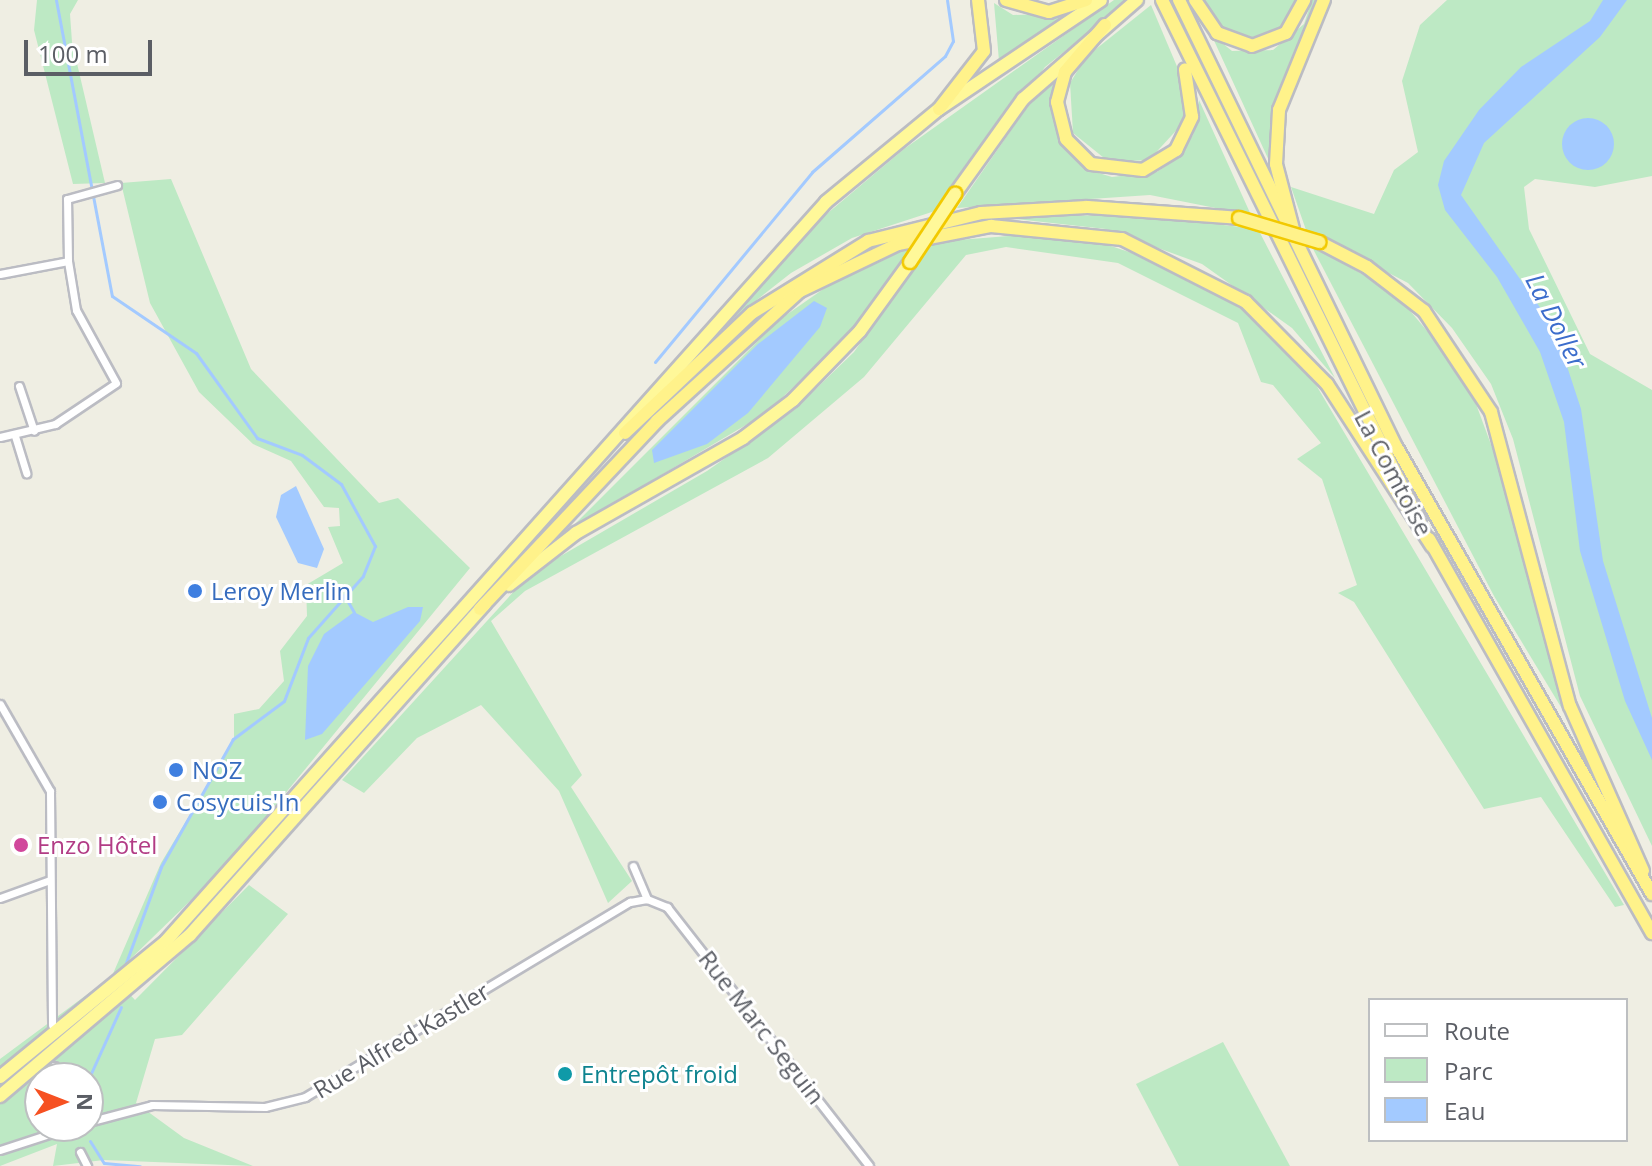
<!DOCTYPE html>
<meta charset="utf-8">
<style>
body{margin:0}
#map{position:relative;width:1652px;height:1166px;overflow:hidden;background:#efeee3;font-family:"Open Sans",sans-serif}
div>[style]{position:absolute}
.green>*{inset:0;background:#bde9c4}
.water>*{inset:0;background:#a3caff}
.round{border-radius:50%}
.stream>*{height:3px;margin:-1.5px;padding:0 1.5px;transform-origin:1.5px;border-radius:1.5px;background:#a3caff}
.roads{filter:drop-shadow(2px 0 #bbbcc3) drop-shadow(-2px 0 #bbbcc3) drop-shadow(0 2px #bbbcc3) drop-shadow(0 -2px #bbbcc3)}
.minor>*{height:7px;margin:-3.5px;padding:0 3.5px;transform-origin:3.5px;border-radius:3.5px;background:#fff}
.trunk>*{height:12px;margin:-6px;padding:0 6px;transform-origin:6px;border-radius:6px;background:#fff899}
.motorway>*{height:12px;margin:-6px;padding:0 6px;transform-origin:6px;border-radius:6px;background:#fff28a}
.bridges{filter:drop-shadow(2px 0 #f2c900) drop-shadow(-2px 0 #f2c900) drop-shadow(0 2px #f2c900) drop-shadow(0 -2px #f2c900)}
.trunk-bridge>*{height:12px;margin:-6px;padding:0 6px;transform-origin:6px;border-radius:6px;background:#fff899}
.motorway-bridge>*{height:12px;margin:-6px;padding:0 6px;transform-origin:6px;border-radius:6px;background:#fff28a}
.dots>*{width:22px;height:22px;translate:-50% -50%;box-sizing:border-box;border:4px solid #fff;border-radius:50%}
span{translate:-50% -50%;white-space:nowrap;text-align:center;line-height:1.15;-webkit-text-stroke:6px #fff;paint-order:stroke}
.street-label{font-size:24px;color:#5b5e65}
.shop-label{font-size:24px;color:#366cbe}
.left{translate:0 -50%;text-align:left}
.hotel-label{font-size:24px;color:#b23c85}
.culture-label{font-size:24px;color:#0d838f}
.water-label{font-size:26px;color:#3c6dcc;font-style:italic}
.legend{position:absolute;left:1368px;top:998px;width:260px;height:144px;box-sizing:border-box;background:#fff;border:2px solid #bdbfc1;margin:0;padding:10px 14px;list-style:none;font-size:24px;color:#5b5e65}
.legend li{display:flex;align-items:center;gap:16px;height:40px}
.legend b{width:40px;border:2px solid #bdbfc1}
.north{position:absolute;left:24px;top:1062px;width:80px;height:80px;box-sizing:border-box;background:#fff;border:2px solid #bdbfc1;border-radius:50%;rotate:90deg;font-size:22px;font-weight:700;line-height:32px;text-align:center;color:#5b5e65}
.north::after{content:'';display:block;margin:auto;width:28px;height:36px;background:#f65122;clip-path:polygon(50% 0,100% 100%,50% 72%,0 100%)}
.scale{position:absolute;left:24px;top:40px;width:128px;height:36px;box-sizing:border-box;border:4px solid #5b5e65;border-top:0;padding-left:10px;font-size:24px;line-height:28px;white-space:nowrap;color:#5b5e65;-webkit-text-stroke:6px #fff;paint-order:stroke}
</style>
<div id="map">
<div class="green">
<div style="clip-path:polygon(37px 0,78px 0,70px 14px,72px 42px,105px 183px,73px 184px,34px 30px)"></div>
<div style="clip-path:polygon(1114px 0,1129px 0,1045px 67px,938px 210px,852px 238px,791px 273px,720px 329px,816px 223px,904px 149px)"></div>
<div style="clip-path:polygon(1204px 0,1299px 0,1290px 23px,1256px 39px,1218px 25px)"></div>
<div style="clip-path:polygon(1312px 0,1318px 0,1271px 118px,1271px 165px,1211px 34px,1232px 51px,1273px 50px,1304px 24px)"></div>
<div style="clip-path:polygon(1447px 0,1652px 0,1652px 176px,1595px 187px,1535px 179px,1524px 187px,1529px 229px,1590px 354px,1652px 390px,1652px 846px,1580px 696px,1513px 439px,1491px 384px,1452px 328px,1408px 283px,1306px 230px,1291px 187px,1374px 214px,1394px 170px,1418px 152px,1402px 81px,1420px 25px)"></div>
<div style="clip-path:polygon(994px 3px,1013px 15px,1072px 13px,999px 61px)"></div>
<div style="clip-path:polygon(1151px 5px,1184px 83px,1184px 122px,1149px 160px,1109px 162px,1073px 133px,1070px 83px,1086px 57px)"></div>
<div style="clip-path:polygon(1060px 75px,1053px 116px,1059px 140px,1092px 171px,1112px 177px,1157px 172px,1176px 159px,1193px 135px,1199px 100px,1251px 215px,1150px 195px,957px 208px,1028px 106px)"></div>
<div style="clip-path:polygon(evenodd,171px 179px,251px 369px,379px 503px,398px 498px,470px 568px,225px 867px,113px 976px,135px 1000px,249px 885px,288px 914px,182px 1035px,155px 1039px,136px 1103px,184px 1138px,253px 1166px,104px 1160px,53px 1166px,57px 1144px,0 1166px,0 1059px,112px 976px,161px 863px,234px 741px,234px 714px,259px 709px,284px 681px,280px 651px,307px 616px,306px 585px,343px 563px,328px 527px,340px 526px,339px 508px,324px 507px,291px 461px,253px 444px,199px 392px,150px 303px,121px 183px,171px 179px,40px 1078px,88px 1078px,88px 1126px,40px 1126px,40px 1078px)"></div>
<div style="clip-path:polygon(1129px 214px,1258px 229px,1335px 378px,1292px 328px,1202px 264px,1106px 229px,1006px 218px)"></div>
<div style="clip-path:polygon(1035px 234px,1102px 243px,1168px 265px,1249px 314px,1306px 368px,1624px 905px,1615px 907px,1541px 797px,1484px 809px,1354px 602px,1338px 593px,1357px 585px,1322px 479px,1297px 459px,1321px 443px,1273px 385px,1261px 382px,1238px 323px,1118px 263px,1006px 247px,966px 255px,864px 377px,768px 458px,525px 591px,491px 621px,582px 775px,571px 787px,632px 881px,608px 903px,559px 791px,481px 705px,417px 738px,364px 793px,342px 780px,517px 588px,547px 564px,707px 471px,794px 410px,854px 352px,933px 242px)"></div>
<div style="clip-path:polygon(1311px 245px,1395px 293px,1466px 377px,1503px 477px,1573px 727px,1494px 596px)"></div>
<div style="clip-path:polygon(913px 246px,857px 327px,766px 413px,570px 529px,779px 320px,842px 276px)"></div>
<div style="clip-path:polygon(1223px 1042px,1290px 1166px,1179px 1166px,1136px 1084px)"></div>
</div>
<div class="water">
<div style="clip-path:polygon(1603px 0,1627px 0,1600px 37px,1484px 143px,1461px 195px,1544px 313px,1563px 354px,1581px 409px,1603px 561px,1652px 718px,1652px 760px,1625px 701px,1580px 551px,1564px 422px,1540px 352px,1497px 277px,1445px 210px,1438px 185px,1444px 161px,1479px 110px,1521px 67px,1590px 21px)"></div>
<div class="round" style="left:1562px;top:118px;width:52px;height:52px"></div>
<div style="clip-path:polygon(814px 301px,827px 308px,820px 327px,748px 413px,707px 444px,654px 463px,652px 450px,758px 344px)"></div>
<div style="clip-path:polygon(296px 486px,324px 549px,317px 568px,298px 563px,276px 517px,281px 495px)"></div>
<div style="clip-path:polygon(408px 607px,423px 607px,420px 621px,322px 734px,305px 740px,308px 666px,324px 634px,354px 612px,373px 622px)"></div>
</div>
<div class="stream">
<div style="left:56px;top:0;width:301px;rotate:79.3deg"></div>
<div style="left:112px;top:296px;width:102px;rotate:34.2deg"></div>
<div style="left:196px;top:353px;width:105px;rotate:54.3deg"></div>
<div style="left:257px;top:438px;width:48px;rotate:20.7deg"></div>
<div style="left:302px;top:455px;width:49px;rotate:36.6deg"></div>
<div style="left:341px;top:484px;width:71px;rotate:61.3deg"></div>
<div style="left:375px;top:546px;width:32px;rotate:112deg"></div>
<div style="left:363px;top:576px;width:83px;rotate:131.6deg"></div>
<div style="left:308px;top:638px;width:67px;rotate:110.9deg"></div>
<div style="left:284px;top:701px;width:64px;rotate:143.3deg"></div>
<div style="left:233px;top:739px;width:147px;rotate:119.4deg"></div>
<div style="left:161px;top:867px;width:108px;rotate:110.1deg"></div>
<div style="left:655px;top:362px;width:246px;rotate:-50.4deg"></div>
<div style="left:812px;top:172px;width:176px;rotate:-41.1deg"></div>
<div style="left:945px;top:56px;width:17px;rotate:-62deg"></div>
<div style="left:953px;top:41px;width:41px;rotate:-98.3deg"></div>
<div style="left:344px;top:595px;width:20px;rotate:60deg"></div>
<div style="left:88px;top:1080px;width:80px;rotate:-65.7deg"></div>
<div style="left:90px;top:1141px;width:26px;rotate:58deg"></div>
<div style="left:104px;top:1163px;width:36px;rotate:5deg"></div>
</div>
<div class="roads">
<div class="minor">
<div style="left:0;top:274px;width:69px;rotate:-10.8deg"></div>
<div style="left:68px;top:261px;width:62px;rotate:-90.9deg"></div>
<div style="left:67px;top:199px;width:52px;rotate:-15.6deg"></div>
<div style="left:19px;top:386px;width:47px;rotate:71.6deg"></div>
<div style="left:15px;top:436px;width:39px;rotate:73deg"></div>
<div style="left:0;top:437px;width:57px;rotate:-13.3deg"></div>
<div style="left:55px;top:424px;width:73px;rotate:-33.9deg"></div>
<div style="left:116px;top:383px;width:83px;rotate:-118.7deg"></div>
<div style="left:76px;top:310px;width:50px;rotate:-99.3deg"></div>
<div style="left:0;top:704px;width:100px;rotate:60.1deg"></div>
<div style="left:50px;top:791px;width:234px;rotate:89.5deg"></div>
<div style="left:633px;top:866px;width:36px;rotate:67deg"></div>
<div style="left:0;top:898px;width:53px;rotate:-19.8deg"></div>
<div style="left:54px;top:1066px;width:12px;rotate:85deg"></div>
<div style="left:88px;top:1122px;width:66px;rotate:-14.9deg"></div>
<div style="left:152px;top:1105px;width:113px;rotate:1deg"></div>
<div style="left:265px;top:1107px;width:41px;rotate:-14deg"></div>
<div style="left:305px;top:1097px;width:379px;rotate:-31deg"></div>
<div style="left:630px;top:902px;width:17px;rotate:-10deg"></div>
<div style="left:647px;top:899px;width:22px;rotate:22deg"></div>
<div style="left:667px;top:907px;width:328px;rotate:52deg"></div>
<div style="left:0;top:1150px;width:78px;rotate:-18deg"></div>
<div style="left:80px;top:1152px;width:16px;rotate:63deg"></div>
</div>
<div class="trunk">
<div style="left:955px;top:194px;width:117px;rotate:-54.4deg"></div>
<div style="left:1023px;top:99px;width:151px;rotate:-41deg"></div>
<div style="left:509px;top:585px;width:85px;rotate:-37.8deg"></div>
<div style="left:576px;top:533px;width:192px;rotate:-29.6deg"></div>
<div style="left:743px;top:438px;width:63px;rotate:-37.2deg"></div>
<div style="left:793px;top:400px;width:96px;rotate:-45.8deg"></div>
<div style="left:860px;top:331px;width:85px;rotate:-54.1deg"></div>
<div style="left:0;top:1077px;width:215px;rotate:-39.3deg"></div>
<div style="left:166px;top:941px;width:991px;rotate:-48.23deg"></div>
<div style="left:826px;top:202px;width:146px;rotate:-39.5deg"></div>
<div style="left:939px;top:109px;width:195px;rotate:-33.9deg"></div>
<div style="left:0;top:1096px;width:249px;rotate:-40.3deg"></div>
<div style="left:190px;top:935px;width:443px;rotate:-48.3deg"></div>
</div>
<div class="motorway">
<div style="left:1006px;top:0;width:45px;rotate:15.6deg"></div>
<div style="left:1049px;top:12px;width:39px;rotate:-18deg"></div>
<div style="left:1162px;top:0;width:583px;rotate:63.74deg"></div>
<div style="left:1179px;top:0;width:498px;rotate:64.1deg"></div>
<div style="left:1397px;top:448px;width:514px;rotate:60.24deg"></div>
<div style="left:1195px;top:0;width:40px;rotate:56deg"></div>
<div style="left:1217px;top:33px;width:37px;rotate:20deg"></div>
<div style="left:1252px;top:46px;width:36px;rotate:-21deg"></div>
<div style="left:1286px;top:33px;width:38px;rotate:-61deg"></div>
<div style="left:1105px;top:25px;width:62px;rotate:130.4deg"></div>
<div style="left:1065px;top:72px;width:31px;rotate:105deg"></div>
<div style="left:1057px;top:102px;width:38px;rotate:76deg"></div>
<div style="left:1066px;top:139px;width:35px;rotate:45deg"></div>
<div style="left:1091px;top:164px;width:52px;rotate:6.6deg"></div>
<div style="left:1143px;top:170px;width:39px;rotate:-31deg"></div>
<div style="left:1176px;top:150px;width:37px;rotate:-64deg"></div>
<div style="left:1192px;top:117px;width:48px;rotate:-98.5deg"></div>
<div style="left:939px;top:109px;width:73px;rotate:-52.2deg"></div>
<div style="left:984px;top:51px;width:51px;rotate:-96.7deg"></div>
<div style="left:1293px;top:229px;width:67px;rotate:-104.7deg"></div>
<div style="left:1276px;top:164px;width:54px;rotate:-86.8deg"></div>
<div style="left:1279px;top:110px;width:119px;rotate:-67.8deg"></div>
<div style="left:1319px;top:242px;width:54px;rotate:27.5deg"></div>
<div style="left:1367px;top:267px;width:72px;rotate:37.7deg"></div>
<div style="left:1424px;top:311px;width:121px;rotate:56.4deg"></div>
<div style="left:1491px;top:412px;width:304px;rotate:75deg"></div>
<div style="left:1570px;top:706px;width:180px;rotate:66.1deg"></div>
<div style="left:625px;top:433px;width:175px;rotate:-43.4deg"></div>
<div style="left:752px;top:313px;width:137px;rotate:-31.8deg"></div>
<div style="left:868px;top:241px;width:116px;rotate:-13.9deg"></div>
<div style="left:981px;top:213px;width:106px;rotate:-3.2deg"></div>
<div style="left:1087px;top:207px;width:152px;rotate:4.1deg"></div>
<div style="left:1429px;top:539px;width:453px;rotate:60.5deg"></div>
<div style="left:480px;top:609px;width:258px;rotate:-46.7deg"></div>
<div style="left:657px;top:421px;width:193px;rotate:-42.3deg"></div>
<div style="left:800px;top:291px;width:109px;rotate:-25.6deg"></div>
<div style="left:898px;top:244px;width:95px;rotate:-11deg"></div>
<div style="left:991px;top:226px;width:132px;rotate:5.7deg"></div>
<div style="left:1122px;top:239px;width:139px;rotate:26.9deg"></div>
<div style="left:1246px;top:302px;width:115px;rotate:45.4deg"></div>
<div style="left:1327px;top:384px;width:193px;rotate:57.1deg"></div>
</div>
</div>
<div class="bridges">
<div class="trunk-bridge">
<div style="left:910px;top:262px;width:82px;rotate:-56.5deg"></div>
</div>
<div class="motorway-bridge">
<div style="left:1239px;top:218px;width:84px;rotate:16.7deg"></div>
</div>
</div>
<div class="dots">
<div style="left:195px;top:591px;background:#3f7fe0"></div>
<div style="left:176px;top:770px;background:#3f7fe0"></div>
<div style="left:160px;top:802px;background:#3f7fe0"></div>
<div style="left:21px;top:845px;background:#d1479c"></div>
<div style="left:565px;top:1074px;background:#0f9aa8"></div>
</div>
<div class="street-label">
<span style="left:1394px;top:473px;rotate:62deg">La Comtoise</span>
<span style="left:762px;top:1027px;rotate:52deg">Rue Marc Seguin</span>
<span style="left:401px;top:1040px;rotate:-31deg">Rue Alfred Kastler</span>
</div>
<div class="shop-label">
<span class="left" style="left:211px;top:591px">Leroy Merlin</span>
<span class="left" style="left:192px;top:770px">NOZ</span>
<span class="left" style="left:176px;top:802px">Cosycuis'In</span>
</div>
<div class="hotel-label">
<span class="left" style="left:37px;top:845px">Enzo Hôtel</span>
</div>
<div class="culture-label">
<span class="left" style="left:581px;top:1074px">Entrepôt froid</span>
</div>
<div class="water-label">
<span style="left:1556px;top:321px;rotate:63deg">La Doller</span>
</div>
<ul class="legend">
<li><b style="height:10px;background:#fff"></b>Route</li>
<li><b style="height:22px;background:#bde9c4"></b>Parc</li>
<li><b style="height:22px;background:#a3caff"></b>Eau</li>
</ul>
<div class="north">N</div>
<div class="scale">100 m</div>
</div>
